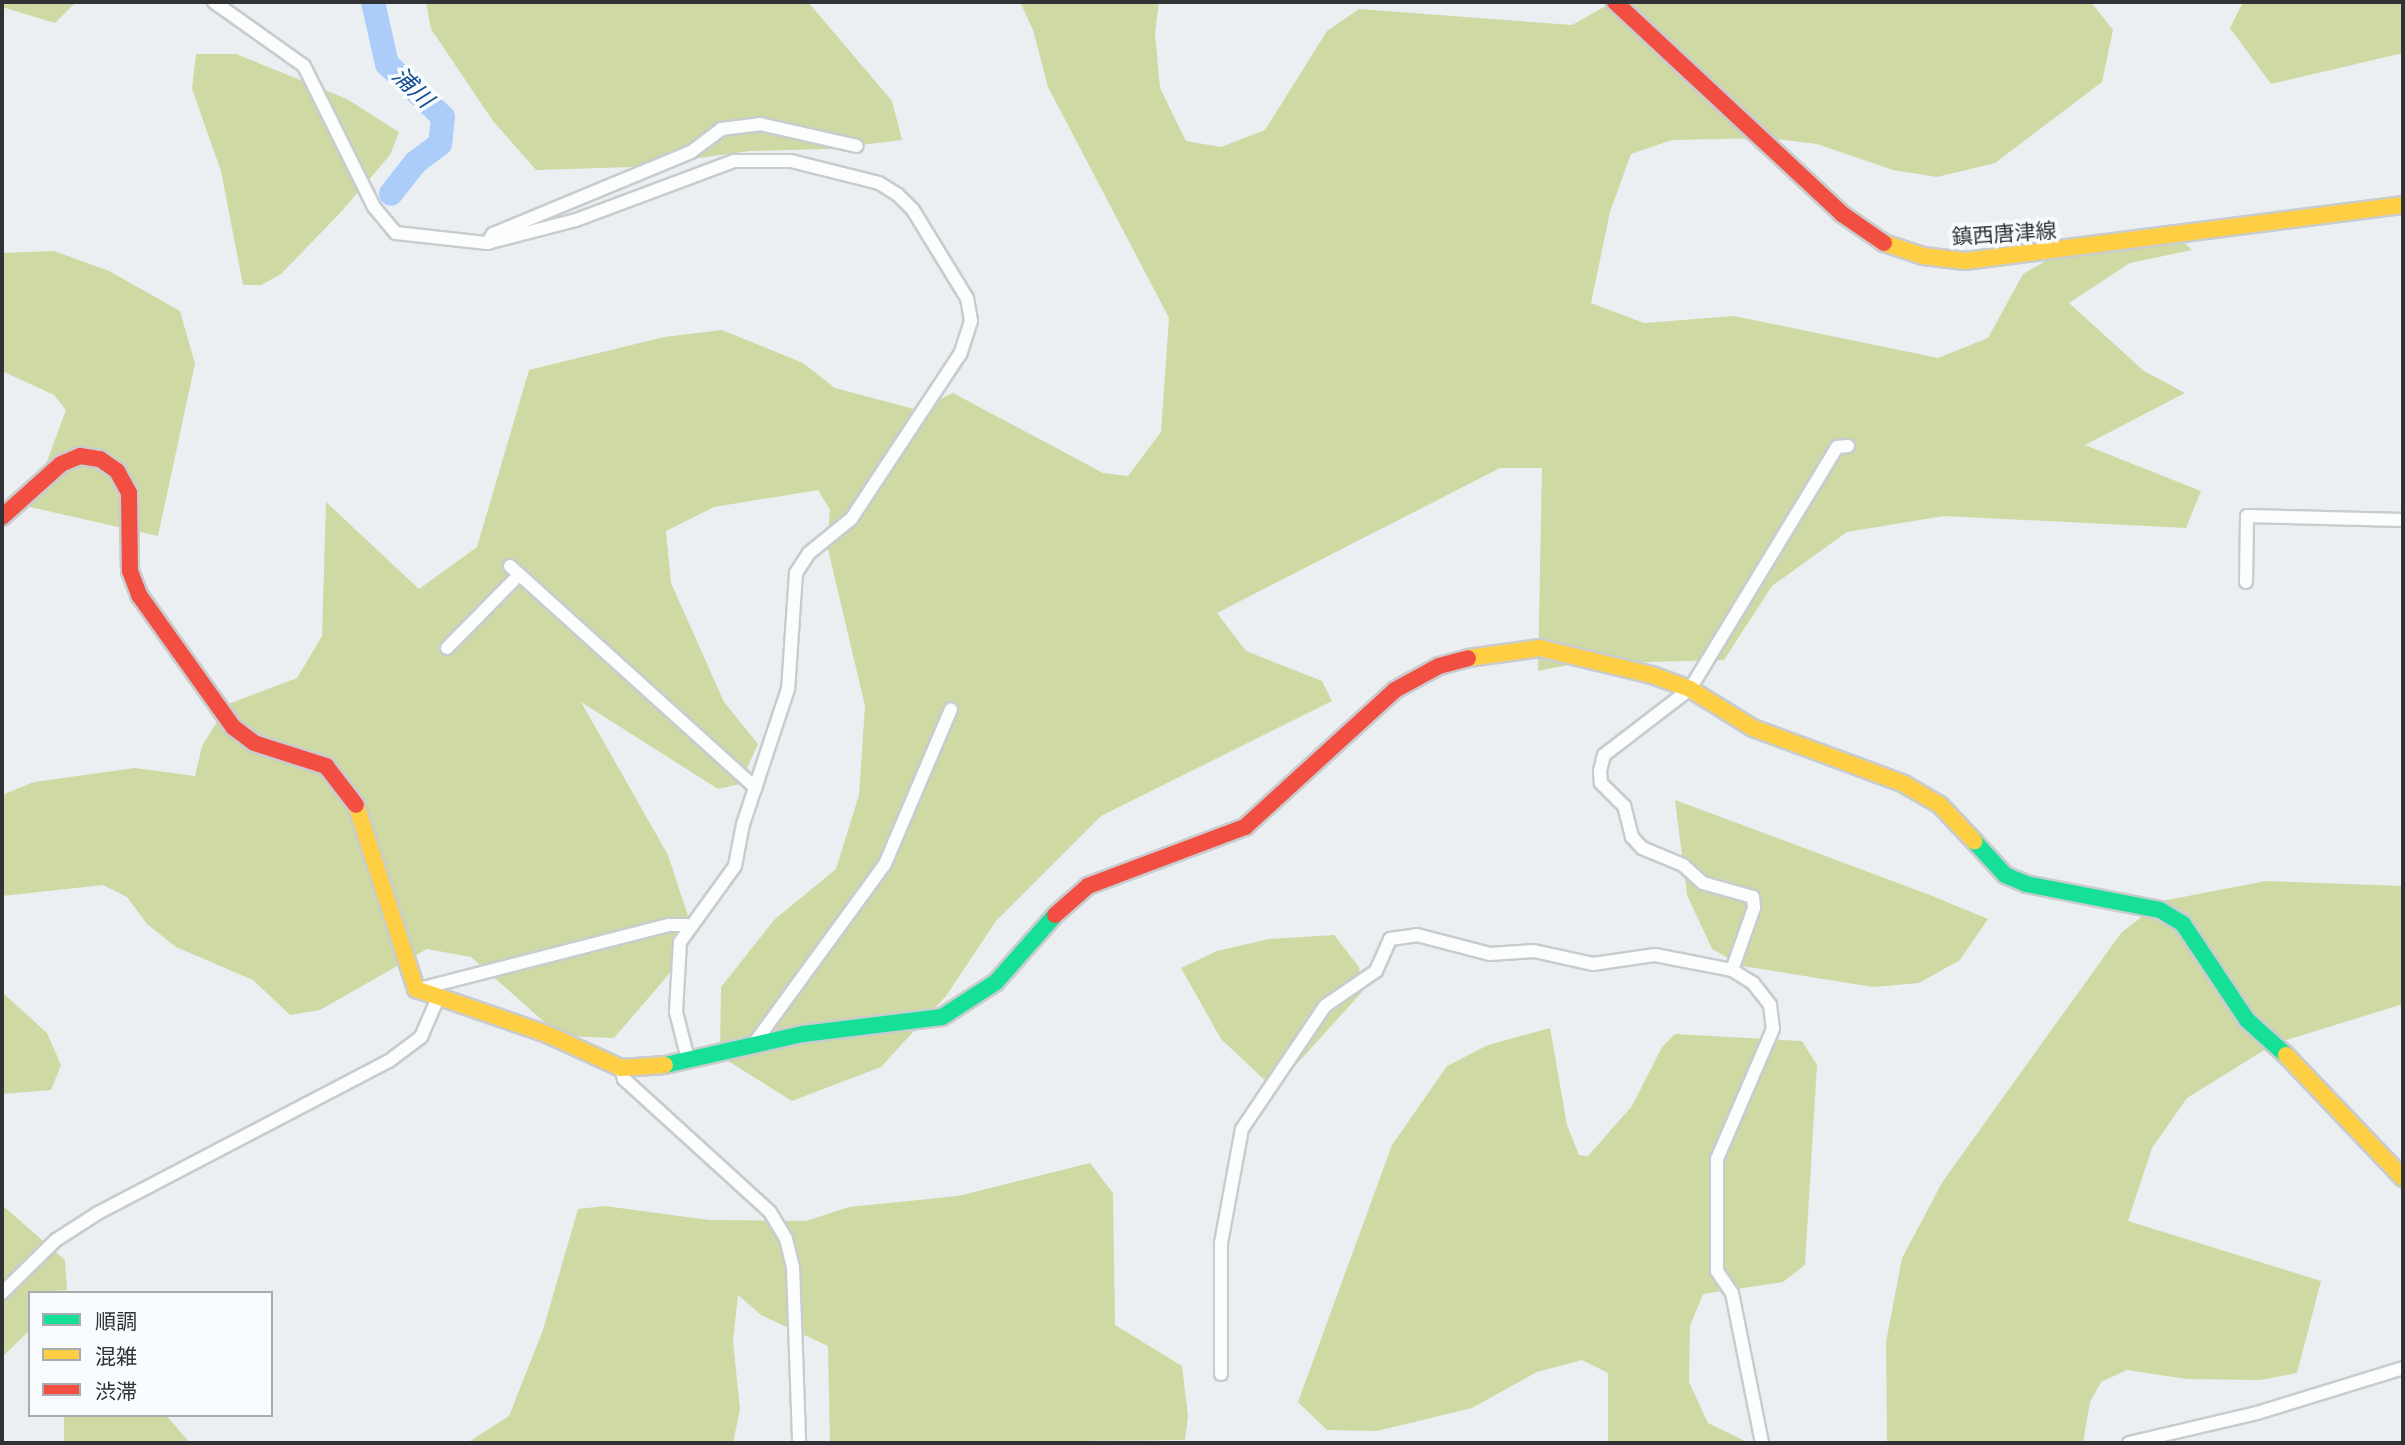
<!DOCTYPE html>
<meta charset="utf-8">
<style>
body{margin:0}
#map{position:relative;width:2405px;height:1445px;overflow:hidden;background:#eceff2;font-family:"Roboto Condensed","Noto Sans JP",sans-serif}
div>[style]{position:absolute}
.forest>*{inset:0;background:#cfd9a4}
.river>*{height:24px;margin:-12px;padding:0 12px;transform-origin:12px;border-radius:12px;background:#accdfa}
.roads{filter:drop-shadow(2px 0 #c9ccce) drop-shadow(-2px 0 #c9ccce) drop-shadow(0 2px #c9ccce) drop-shadow(0 -2px #c9ccce)}
.street>*{height:12px;margin:-6px;padding:0 6px;transform-origin:6px;border-radius:6px;background:#fcfdfd}
.fast>*{height:16px;margin:-8px;padding:0 8px;transform-origin:8px;border-radius:8px;background:#16e098}
.slow>*{height:16px;margin:-8px;padding:0 8px;transform-origin:8px;border-radius:8px;background:#ffcf43}
.jam>*{height:16px;margin:-8px;padding:0 8px;transform-origin:8px;border-radius:8px;background:#f24e42}
span{translate:-50% -50%;white-space:nowrap;text-align:center;line-height:1.15;-webkit-text-stroke:7px #f9fcff;paint-order:stroke}
.street-label{font-size:21px;color:#303235}
.water-label{font-size:23px;color:#114b8e;font-style:italic}
.frame{position:absolute;inset:0;border:4px solid #303235;pointer-events:none}
.legend{position:absolute;left:28px;top:1291px;width:245px;height:126px;box-sizing:border-box;background:#f9fcff;border:2px solid #a9abae;margin:0;padding:9px 12px;list-style:none;font-size:21px;color:#303235}
.legend li{display:flex;align-items:center;gap:14px;height:35px}
.legend b{width:35px;border:2px solid #a9abae}
</style>
<div id="map">
<div class="forest">
<div style="clip-path:polygon(2px 2px,76px 2px,55px 23px,2px 7px)"></div>
<div style="clip-path:polygon(426px 2px,808px 2px,892px 101px,902px 140px,829px 149px,750px 151px,633px 167px,536px 170px,493px 121px,431px 29px)"></div>
<div style="clip-path:polygon(1020px 2px,1159px 2px,1155px 33px,1160px 88px,1186px 141px,1221px 147px,1265px 130px,1327px 31px,1359px 9px,1572px 25px,1613px 2px,2091px 2px,2113px 30px,2102px 82px,1995px 163px,1937px 177px,1893px 170px,1817px 144px,1768px 138px,1672px 140px,1631px 154px,1610px 212px,1591px 303px,1644px 323px,1734px 316px,1938px 358px,1988px 338px,2023px 274px,2047px 260px,2185px 243px,2192px 250px,2130px 263px,2069px 303px,2144px 371px,2185px 393px,2085px 445px,2201px 491px,2186px 528px,1944px 516px,1847px 532px,1772px 586px,1724px 660px,1573px 664px,1538px 671px,1542px 468px,1500px 468px,1217px 613px,1246px 651px,1322px 681px,1332px 701px,1101px 816px,996px 921px,946px 996px,881px 1067px,792px 1101px,720px 1056px,721px 987px,774px 920px,836px 869px,859px 795px,865px 706px,827px 545px,830px 510px,818px 490px,714px 507px,666px 531px,671px 583px,724px 702px,758px 744px,740px 784px,718px 789px,581px 702px,668px 855px,690px 922px,669px 974px,614px 1038px,560px 1036px,471px 957px,427px 949px,320px 1010px,290px 1015px,253px 980px,176px 947px,147px 924px,127px 897px,103px 885px,2px 896px,2px 795px,34px 782px,135px 768px,195px 776px,202px 746px,228px 704px,297px 678px,322px 636px,326px 502px,419px 589px,477px 547px,529px 370px,664px 337px,722px 330px,803px 363px,835px 388px,918px 410px,953px 393px,1103px 473px,1128px 476px,1161px 432px,1169px 318px,1048px 87px,1033px 30px)"></div>
<div style="clip-path:polygon(2243px 2px,2403px 2px,2403px 53px,2271px 84px,2230px 28px)"></div>
<div style="clip-path:polygon(196px 54px,236px 54px,347px 99px,399px 132px,390px 155px,340px 213px,281px 274px,261px 285px,243px 285px,221px 171px,192px 89px)"></div>
<div style="clip-path:polygon(54px 251px,109px 271px,180px 311px,195px 364px,158px 536px,30px 507px,66px 410px,54px 395px,2px 371px,2px 253px)"></div>
<div style="clip-path:polygon(1675px 800px,1930px 895px,1988px 919px,1960px 960px,1919px 983px,1873px 987px,1742px 966px,1712px 949px,1687px 895px)"></div>
<div style="clip-path:polygon(2266px 881px,2403px 886px,2403px 1004px,2274px 1044px,2187px 1098px,2152px 1148px,2128px 1221px,2321px 1281px,2297px 1373px,2260px 1380px,2187px 1379px,2127px 1370px,2101px 1382px,2090px 1402px,2083px 1443px,1887px 1443px,1886px 1342px,1902px 1258px,1943px 1181px,2121px 933px,2162px 901px)"></div>
<div style="clip-path:polygon(1334px 935px,1359px 967px,1363px 991px,1274px 1089px,1221px 1039px,1181px 968px,1217px 951px,1269px 939px)"></div>
<div style="clip-path:polygon(2px 992px,47px 1033px,61px 1065px,51px 1090px,2px 1094px)"></div>
<div style="clip-path:polygon(1550px 1028px,1567px 1125px,1579px 1155px,1588px 1156px,1632px 1106px,1662px 1047px,1675px 1034px,1802px 1041px,1817px 1065px,1805px 1265px,1783px 1282px,1703px 1294px,1690px 1326px,1689px 1382px,1708px 1423px,1749px 1443px,1608px 1443px,1608px 1373px,1582px 1360px,1537px 1372px,1472px 1408px,1377px 1431px,1327px 1430px,1298px 1402px,1392px 1145px,1447px 1066px,1488px 1045px)"></div>
<div style="clip-path:polygon(1090px 1163px,1113px 1193px,1115px 1325px,1182px 1366px,1188px 1416px,1185px 1440px,830px 1443px,828px 1346px,761px 1315px,738px 1295px,733px 1342px,740px 1409px,733px 1443px,467px 1443px,509px 1416px,543px 1330px,578px 1209px,605px 1206px,709px 1220px,806px 1221px,849px 1207px,958px 1196px)"></div>
<div style="clip-path:polygon(2px 1205px,65px 1260px,67px 1290px,30px 1293px,30px 1330px,2px 1357px)"></div>
<div style="clip-path:polygon(64px 1415px,166px 1415px,190px 1443px,64px 1443px)"></div>
</div>
<div class="river">
<div style="left:373px;top:2px;width:64px;rotate:77.3deg"></div>
<div style="left:387px;top:64px;width:77px;rotate:43.4deg"></div>
<div style="left:443px;top:117px;width:27px;rotate:96deg"></div>
<div style="left:440px;top:144px;width:31px;rotate:143deg"></div>
<div style="left:415px;top:163px;width:39px;rotate:128deg"></div>
</div>
<div class="roads">
<div class="street">
<div style="left:214px;top:2px;width:110px;rotate:35.4deg"></div>
<div style="left:304px;top:66px;width:157px;rotate:63.6deg"></div>
<div style="left:374px;top:207px;width:34px;rotate:50deg"></div>
<div style="left:396px;top:233px;width:92px;rotate:6.3deg"></div>
<div style="left:487px;top:243px;width:92px;rotate:-14.5deg"></div>
<div style="left:576px;top:220px;width:169px;rotate:-20.5deg"></div>
<div style="left:734px;top:161px;width:57px"></div>
<div style="left:791px;top:161px;width:91px;rotate:14deg"></div>
<div style="left:879px;top:183px;width:22px;rotate:32deg"></div>
<div style="left:898px;top:195px;width:21px;rotate:45deg"></div>
<div style="left:913px;top:210px;width:103px;rotate:58.5deg"></div>
<div style="left:967px;top:298px;width:23px;rotate:80deg"></div>
<div style="left:971px;top:321px;width:35px;rotate:108deg"></div>
<div style="left:960px;top:354px;width:198px;rotate:123.4deg"></div>
<div style="left:851px;top:519px;width:54px;rotate:141deg"></div>
<div style="left:809px;top:553px;width:24px;rotate:123deg"></div>
<div style="left:796px;top:573px;width:116px;rotate:93.9deg"></div>
<div style="left:788px;top:689px;width:142px;rotate:108.4deg"></div>
<div style="left:743px;top:824px;width:43px;rotate:100.8deg"></div>
<div style="left:735px;top:866px;width:94px;rotate:125.9deg"></div>
<div style="left:680px;top:942px;width:70px;rotate:93.3deg"></div>
<div style="left:676px;top:1012px;width:49px;rotate:75.7deg"></div>
<div style="left:487px;top:243px;width:11px;rotate:-56deg"></div>
<div style="left:493px;top:234px;width:214px;rotate:-22.5deg"></div>
<div style="left:691px;top:152px;width:38px;rotate:-37deg"></div>
<div style="left:721px;top:129px;width:39px;rotate:-7deg"></div>
<div style="left:760px;top:124px;width:99px;rotate:12.8deg"></div>
<div style="left:510px;top:566px;width:331px;rotate:42.1deg"></div>
<div style="left:2246px;top:582px;width:66px;rotate:-89.1deg"></div>
<div style="left:2247px;top:516px;width:156px;rotate:1.5deg"></div>
<div style="left:447px;top:648px;width:103px;rotate:-45.4deg"></div>
<div style="left:1732px;top:970px;width:66px;rotate:-70.5deg"></div>
<div style="left:1754px;top:908px;width:11px;rotate:-95deg"></div>
<div style="left:1753px;top:897px;width:52px;rotate:-164.4deg"></div>
<div style="left:1703px;top:883px;width:27px;rotate:-138deg"></div>
<div style="left:1683px;top:865px;width:44px;rotate:-157.5deg"></div>
<div style="left:1642px;top:848px;width:15px;rotate:-132deg"></div>
<div style="left:1632px;top:837px;width:32px;rotate:-104deg"></div>
<div style="left:1624px;top:806px;width:33px;rotate:-135deg"></div>
<div style="left:1601px;top:783px;width:12px;rotate:-95deg"></div>
<div style="left:1600px;top:771px;width:16px;rotate:-76deg"></div>
<div style="left:1604px;top:755px;width:108px;rotate:-37.5deg"></div>
<div style="left:1690px;top:689px;width:283px;rotate:-58.7deg"></div>
<div style="left:1837px;top:447px;width:11px;rotate:-5deg"></div>
<div style="left:419px;top:989px;width:258px;rotate:-14.4deg"></div>
<div style="left:669px;top:925px;width:18px"></div>
<div style="left:753px;top:1045px;width:224px;rotate:-53.9deg"></div>
<div style="left:885px;top:864px;width:168px;rotate:-66.9deg"></div>
<div style="left:621px;top:1068px;width:11px;rotate:75deg"></div>
<div style="left:624px;top:1079px;width:197px;rotate:42.3deg"></div>
<div style="left:770px;top:1212px;width:31px;rotate:59deg"></div>
<div style="left:786px;top:1239px;width:29px;rotate:76deg"></div>
<div style="left:793px;top:1267px;width:176px;rotate:88deg"></div>
<div style="left:2px;top:1293px;width:76px;rotate:-44.5deg"></div>
<div style="left:56px;top:1240px;width:50px;rotate:-32.7deg"></div>
<div style="left:98px;top:1213px;width:328px;rotate:-27.6deg"></div>
<div style="left:389px;top:1061px;width:40px;rotate:-37deg"></div>
<div style="left:421px;top:1037px;width:40px;rotate:-66.6deg"></div>
<div style="left:1221px;top:1374px;width:131px;rotate:-90deg"></div>
<div style="left:1221px;top:1243px;width:116px;rotate:-79.6deg"></div>
<div style="left:1242px;top:1129px;width:148px;rotate:-56deg"></div>
<div style="left:1325px;top:1006px;width:62px;rotate:-34.5deg"></div>
<div style="left:1376px;top:971px;width:35px;rotate:-66deg"></div>
<div style="left:1390px;top:939px;width:27px;rotate:-8deg"></div>
<div style="left:1417px;top:935px;width:75px;rotate:14.6deg"></div>
<div style="left:1490px;top:954px;width:44px;rotate:-3.9deg"></div>
<div style="left:1534px;top:951px;width:60px;rotate:12.4deg"></div>
<div style="left:1593px;top:964px;width:63px;rotate:-8.3deg"></div>
<div style="left:1655px;top:955px;width:78px;rotate:11deg"></div>
<div style="left:1732px;top:970px;width:25px;rotate:32deg"></div>
<div style="left:1753px;top:983px;width:28px;rotate:52deg"></div>
<div style="left:1770px;top:1005px;width:24px;rotate:83deg"></div>
<div style="left:1773px;top:1029px;width:142px;rotate:113.3deg"></div>
<div style="left:1717px;top:1159px;width:112px;rotate:90deg"></div>
<div style="left:1717px;top:1271px;width:27px;rotate:56deg"></div>
<div style="left:1732px;top:1293px;width:153px;rotate:78.7deg"></div>
<div style="left:2129px;top:1443px;width:131px;rotate:-13.2deg"></div>
<div style="left:2257px;top:1413px;width:153px;rotate:-17.1deg"></div>
</div>
<div class="fast">
<div style="left:1974px;top:841px;width:46px;rotate:47.6deg"></div>
<div style="left:2005px;top:875px;width:23px;rotate:23deg"></div>
<div style="left:2026px;top:884px;width:136px;rotate:11deg"></div>
<div style="left:2160px;top:910px;width:27px;rotate:31deg"></div>
<div style="left:2183px;top:924px;width:115px;rotate:56.3deg"></div>
<div style="left:2247px;top:1020px;width:52px;rotate:41.9deg"></div>
<div style="left:665px;top:1065px;width:141px;rotate:-12.7deg"></div>
<div style="left:803px;top:1034px;width:140px;rotate:-7deg"></div>
<div style="left:942px;top:1017px;width:64px;rotate:-32.9deg"></div>
<div style="left:996px;top:982px;width:89px;rotate:-48.6deg"></div>
</div>
<div class="slow">
<div style="left:1884px;top:243px;width:41px;rotate:18.4deg"></div>
<div style="left:1923px;top:256px;width:42px;rotate:6.8deg"></div>
<div style="left:1965px;top:261px;width:442px;rotate:-7.3deg"></div>
<div style="left:1468px;top:658px;width:73px;rotate:-7.9deg"></div>
<div style="left:1540px;top:648px;width:115px;rotate:13.6deg"></div>
<div style="left:1652px;top:675px;width:40px;rotate:20.2deg"></div>
<div style="left:1690px;top:689px;width:74px;rotate:31.8deg"></div>
<div style="left:1753px;top:728px;width:161px;rotate:20.3deg"></div>
<div style="left:1904px;top:784px;width:42px;rotate:30.3deg"></div>
<div style="left:1940px;top:805px;width:50px;rotate:46.6deg"></div>
<div style="left:356px;top:805px;width:194px;rotate:71.9deg"></div>
<div style="left:416px;top:989px;width:139px;rotate:19deg"></div>
<div style="left:547px;top:1034px;width:81px;rotate:24.7deg"></div>
<div style="left:621px;top:1068px;width:44px;rotate:-3.9deg"></div>
<div style="left:2286px;top:1055px;width:170px;rotate:46.4deg"></div>
</div>
<div class="jam">
<div style="left:1615px;top:2px;width:311px;rotate:43deg"></div>
<div style="left:1842px;top:214px;width:51px;rotate:34.6deg"></div>
<div style="left:2px;top:517px;width:79px;rotate:-41.9deg"></div>
<div style="left:61px;top:464px;width:21px;rotate:-23deg"></div>
<div style="left:80px;top:456px;width:20px;rotate:9deg"></div>
<div style="left:100px;top:459px;width:21px;rotate:35deg"></div>
<div style="left:117px;top:471px;width:25px;rotate:61deg"></div>
<div style="left:129px;top:493px;width:78px;rotate:89.3deg"></div>
<div style="left:130px;top:571px;width:26px;rotate:69deg"></div>
<div style="left:139px;top:595px;width:162px;rotate:54.5deg"></div>
<div style="left:233px;top:727px;width:26px;rotate:37deg"></div>
<div style="left:254px;top:743px;width:76px;rotate:17.7deg"></div>
<div style="left:326px;top:766px;width:49px;rotate:52.4deg"></div>
<div style="left:1055px;top:915px;width:44px;rotate:-41.3deg"></div>
<div style="left:1088px;top:886px;width:168px;rotate:-20.6deg"></div>
<div style="left:1245px;top:827px;width:203px;rotate:-42.4deg"></div>
<div style="left:1395px;top:690px;width:50px;rotate:-28.6deg"></div>
<div style="left:1439px;top:666px;width:30px;rotate:-15deg"></div>
</div>
</div>
<div class="street-label">
<span style="left:2004px;top:234px;rotate:-4deg">鎮西唐津線</span>
</div>
<div class="water-label">
<span style="left:412px;top:88px;rotate:44deg">浦川</span>
</div>
<div class="frame"></div>
<ul class="legend">
<li><b style="height:9px;background:#16e098"></b>順調</li>
<li><b style="height:9px;background:#ffcf43"></b>混雑</li>
<li><b style="height:9px;background:#f24e42"></b>渋滞</li>
</ul>
</div>
